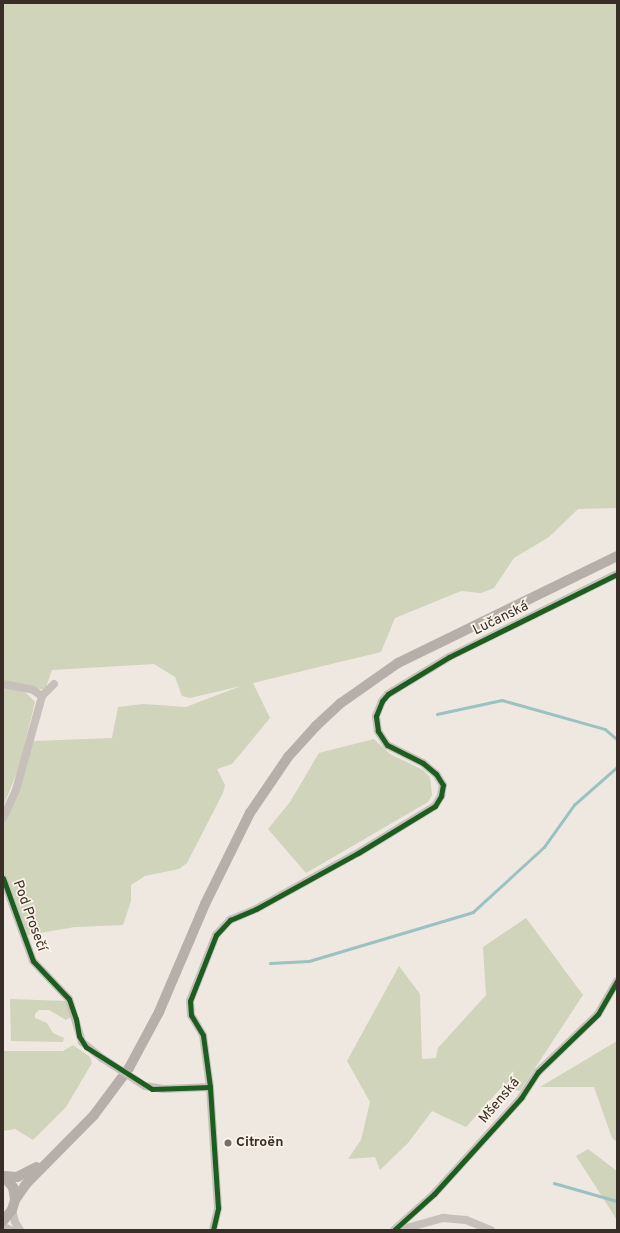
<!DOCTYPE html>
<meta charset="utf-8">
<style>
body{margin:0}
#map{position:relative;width:620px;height:1233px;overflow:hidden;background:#eee8e1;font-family:Overpass,sans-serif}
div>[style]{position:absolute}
.green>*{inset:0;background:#cfd4ba}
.stream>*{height:2.5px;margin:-1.25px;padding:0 1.25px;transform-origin:1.25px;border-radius:1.25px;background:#9bc1c1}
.minor>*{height:8px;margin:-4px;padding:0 4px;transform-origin:4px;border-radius:4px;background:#c7c0ba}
.major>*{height:10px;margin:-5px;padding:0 5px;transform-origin:5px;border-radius:5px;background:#b6aea8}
.minor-bridge>*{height:8px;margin:-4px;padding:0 4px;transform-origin:4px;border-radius:4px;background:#c7c0ba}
.cycleway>*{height:5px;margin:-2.5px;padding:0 2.5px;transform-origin:2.5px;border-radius:2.5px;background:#1b5e20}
.dots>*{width:11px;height:11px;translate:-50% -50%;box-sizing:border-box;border:2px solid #fbf2e8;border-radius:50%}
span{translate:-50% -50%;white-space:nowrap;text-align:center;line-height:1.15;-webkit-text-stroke:3.5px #fbf2e8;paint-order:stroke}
.street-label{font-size:14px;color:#382d27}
.poi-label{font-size:14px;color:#382d27;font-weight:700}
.left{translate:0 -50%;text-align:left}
.frame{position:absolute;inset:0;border:4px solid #382d27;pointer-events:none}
</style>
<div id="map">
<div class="green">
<div style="clip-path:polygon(3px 3px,617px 3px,617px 508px,578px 509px,549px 537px,514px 558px,494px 588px,481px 593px,461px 591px,395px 618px,381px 652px,253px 683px,270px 718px,232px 764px,217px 769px,225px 785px,223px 793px,187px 863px,179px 869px,145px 876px,131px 885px,131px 901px,123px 925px,75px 927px,28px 935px,3px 871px,3px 825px,33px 741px,112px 738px,118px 707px,144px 704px,186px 707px,241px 686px,190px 698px,182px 696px,175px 677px,154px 664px,52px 670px,45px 690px,3px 681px)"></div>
<div style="clip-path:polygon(3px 688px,25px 692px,35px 702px,19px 767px,3px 807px)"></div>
<div style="clip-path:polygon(374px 739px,390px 754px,423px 770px,430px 777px,432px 795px,428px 802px,306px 873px,268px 829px,290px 802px,319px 753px)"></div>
<div style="clip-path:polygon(526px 918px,583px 995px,520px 1091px,501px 1088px,466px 1127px,432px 1111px,408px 1143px,380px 1170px,375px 1157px,348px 1159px,361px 1140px,370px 1102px,347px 1061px,399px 966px,420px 994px,422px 1059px,436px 1058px,438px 1048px,486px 995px,483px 947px)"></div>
<div style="clip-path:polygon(10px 999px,66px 1001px,71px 1017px,66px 1020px,49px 1010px,39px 1010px,35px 1014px,35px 1018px,47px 1023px,53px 1033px,64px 1038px,63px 1042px,11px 1041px)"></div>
<div style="clip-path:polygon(617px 1041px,617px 1142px,612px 1138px,594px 1087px,540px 1087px)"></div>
<div style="clip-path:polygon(73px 1045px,90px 1057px,92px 1063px,66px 1107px,33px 1140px,15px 1129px,3px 1131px,3px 1051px,63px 1051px)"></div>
<div style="clip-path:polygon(588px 1149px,617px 1171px,617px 1220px,576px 1156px)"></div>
</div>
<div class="stream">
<div style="left:437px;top:714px;width:66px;rotate:-12.2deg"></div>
<div style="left:502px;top:700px;width:107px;rotate:15.7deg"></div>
<div style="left:605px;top:729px;width:16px;rotate:40deg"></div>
<div style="left:270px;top:963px;width:39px;rotate:-3deg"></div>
<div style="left:309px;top:961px;width:171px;rotate:-16.6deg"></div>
<div style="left:473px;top:912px;width:96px;rotate:-42.5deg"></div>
<div style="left:544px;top:847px;width:52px;rotate:-54.5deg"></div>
<div style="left:574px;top:805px;width:57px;rotate:-41.5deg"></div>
<div style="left:554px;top:1183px;width:66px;rotate:15.9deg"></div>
</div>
<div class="minor">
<div style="left:3px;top:684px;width:31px;rotate:11deg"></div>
<div style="left:33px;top:690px;width:11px;rotate:34deg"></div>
<div style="left:3px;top:818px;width:31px;rotate:-65deg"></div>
<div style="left:16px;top:790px;width:98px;rotate:-74.5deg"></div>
<div style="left:42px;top:696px;width:17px;rotate:-45deg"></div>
<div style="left:3px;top:878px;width:88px;rotate:70.1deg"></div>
<div style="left:33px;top:961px;width:52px;rotate:46.5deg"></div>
<div style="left:69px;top:999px;width:45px;rotate:73.2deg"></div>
<div style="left:82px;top:1042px;width:26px;rotate:39deg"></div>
<div style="left:145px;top:1086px;width:19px;rotate:9deg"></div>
<div style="left:164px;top:1089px;width:46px;rotate:-2.5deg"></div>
<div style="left:12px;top:1210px;width:12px;rotate:76deg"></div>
<div style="left:15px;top:1222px;width:9px;rotate:58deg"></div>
<div style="left:3px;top:1227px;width:9px;rotate:21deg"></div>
<div style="left:213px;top:1230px;width:23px;rotate:-77deg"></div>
<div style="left:218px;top:1208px;width:121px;rotate:-93.8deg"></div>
<div style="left:210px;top:1087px;width:52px;rotate:-97.7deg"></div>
<div style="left:203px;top:1035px;width:23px;rotate:-121deg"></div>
<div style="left:191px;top:1015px;width:14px;rotate:-94deg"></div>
<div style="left:190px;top:1001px;width:71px;rotate:-68.5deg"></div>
<div style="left:216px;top:935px;width:21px;rotate:-47deg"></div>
<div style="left:230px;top:920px;width:28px;rotate:-23deg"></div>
<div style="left:256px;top:909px;width:116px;rotate:-28.8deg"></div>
<div style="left:358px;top:853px;width:90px;rotate:-31.4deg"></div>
<div style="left:435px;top:806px;width:12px;rotate:-59deg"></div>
<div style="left:441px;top:796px;width:11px;rotate:-80deg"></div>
<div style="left:443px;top:785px;width:13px;rotate:-122deg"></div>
<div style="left:436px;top:774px;width:17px;rotate:-140deg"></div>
<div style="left:423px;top:763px;width:40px;rotate:-153.4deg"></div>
<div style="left:387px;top:745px;width:17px;rotate:-123deg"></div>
<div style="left:378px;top:731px;width:15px;rotate:-98deg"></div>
<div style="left:376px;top:716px;width:16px;rotate:-68deg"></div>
<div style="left:382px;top:701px;width:9px;rotate:-49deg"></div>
<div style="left:388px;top:694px;width:71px;rotate:-31.2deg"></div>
<div style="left:449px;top:657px;width:187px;rotate:-26.3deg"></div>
<div style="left:394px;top:1230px;width:54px;rotate:-42deg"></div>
<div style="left:434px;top:1194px;width:130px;rotate:-47.8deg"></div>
<div style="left:521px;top:1098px;width:31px;rotate:-57deg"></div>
<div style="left:538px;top:1072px;width:83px;rotate:-44deg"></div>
<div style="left:598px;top:1014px;width:38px;rotate:-60deg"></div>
<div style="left:399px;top:1230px;width:46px;rotate:-15.3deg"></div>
<div style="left:443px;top:1218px;width:23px;rotate:5deg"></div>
<div style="left:466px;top:1220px;width:27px;rotate:22deg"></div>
</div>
<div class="major">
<div style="left:3px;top:1176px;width:15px;rotate:48deg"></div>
<div style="left:13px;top:1187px;width:13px;rotate:81deg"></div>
<div style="left:15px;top:1200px;width:10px;rotate:107deg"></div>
<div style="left:12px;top:1210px;width:14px;rotate:129deg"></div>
<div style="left:4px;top:1176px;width:13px;rotate:4deg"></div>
<div style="left:17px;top:1177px;width:22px;rotate:-27deg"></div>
<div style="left:15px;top:1200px;width:19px;rotate:-55deg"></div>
<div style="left:26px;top:1184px;width:97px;rotate:-45.4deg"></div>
<div style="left:94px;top:1115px;width:59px;rotate:-53.3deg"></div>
<div style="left:129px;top:1068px;width:64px;rotate:-61.8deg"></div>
<div style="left:159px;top:1012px;width:117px;rotate:-66.9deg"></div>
<div style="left:205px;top:904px;width:102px;rotate:-63.7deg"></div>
<div style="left:250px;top:813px;width:68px;rotate:-55.8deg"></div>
<div style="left:288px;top:757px;width:42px;rotate:-47.9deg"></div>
<div style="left:316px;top:726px;width:34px;rotate:-43deg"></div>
<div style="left:341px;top:703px;width:70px;rotate:-35.1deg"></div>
<div style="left:398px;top:663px;width:244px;rotate:-26deg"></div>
</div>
<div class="minor-bridge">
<div style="left:102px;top:1058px;width:51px;rotate:33.1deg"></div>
</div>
<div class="cycleway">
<div style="left:3px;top:878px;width:88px;rotate:70.1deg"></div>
<div style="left:33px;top:961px;width:52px;rotate:46.5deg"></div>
<div style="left:69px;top:999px;width:21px;rotate:71deg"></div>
<div style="left:76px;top:1019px;width:17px;rotate:80deg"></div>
<div style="left:79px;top:1036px;width:13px;rotate:58deg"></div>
<div style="left:86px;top:1047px;width:78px;rotate:32.5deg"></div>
<div style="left:152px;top:1089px;width:58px;rotate:-2deg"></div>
<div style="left:213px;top:1230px;width:23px;rotate:-77deg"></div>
<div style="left:218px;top:1208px;width:121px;rotate:-93.8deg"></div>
<div style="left:210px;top:1087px;width:52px;rotate:-97.7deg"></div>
<div style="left:203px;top:1035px;width:23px;rotate:-121deg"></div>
<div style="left:191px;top:1015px;width:14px;rotate:-94deg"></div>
<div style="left:190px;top:1001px;width:71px;rotate:-68.5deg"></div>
<div style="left:216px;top:935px;width:21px;rotate:-47deg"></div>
<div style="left:230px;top:920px;width:28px;rotate:-23deg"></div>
<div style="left:256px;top:909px;width:116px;rotate:-28.8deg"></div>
<div style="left:358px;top:853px;width:90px;rotate:-31.4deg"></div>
<div style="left:435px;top:806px;width:12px;rotate:-59deg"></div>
<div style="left:441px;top:796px;width:11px;rotate:-80deg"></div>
<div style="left:443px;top:785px;width:13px;rotate:-122deg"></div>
<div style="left:436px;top:774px;width:17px;rotate:-140deg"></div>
<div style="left:423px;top:763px;width:40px;rotate:-153.4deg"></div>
<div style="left:387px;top:745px;width:17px;rotate:-123deg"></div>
<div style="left:378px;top:731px;width:15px;rotate:-98deg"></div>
<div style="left:376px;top:716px;width:16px;rotate:-68deg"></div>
<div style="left:382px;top:701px;width:9px;rotate:-49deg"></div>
<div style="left:388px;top:694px;width:71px;rotate:-31.2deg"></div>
<div style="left:449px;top:657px;width:187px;rotate:-26.3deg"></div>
<div style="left:394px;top:1230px;width:54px;rotate:-42deg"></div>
<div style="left:434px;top:1194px;width:130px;rotate:-47.8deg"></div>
<div style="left:521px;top:1098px;width:31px;rotate:-57deg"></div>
<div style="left:538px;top:1072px;width:83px;rotate:-44deg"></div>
<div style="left:598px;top:1014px;width:38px;rotate:-60deg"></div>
</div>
<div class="dots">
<div style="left:228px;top:1143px;background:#786e68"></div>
</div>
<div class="street-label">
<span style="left:501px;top:619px;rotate:-26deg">Lučanská</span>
<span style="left:29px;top:916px;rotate:70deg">Pod Prosečí</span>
<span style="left:500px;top:1101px;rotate:-50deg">Mšenská</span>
</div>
<div class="poi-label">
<span class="left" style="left:236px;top:1143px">Citroën</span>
</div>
<div class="frame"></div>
</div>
